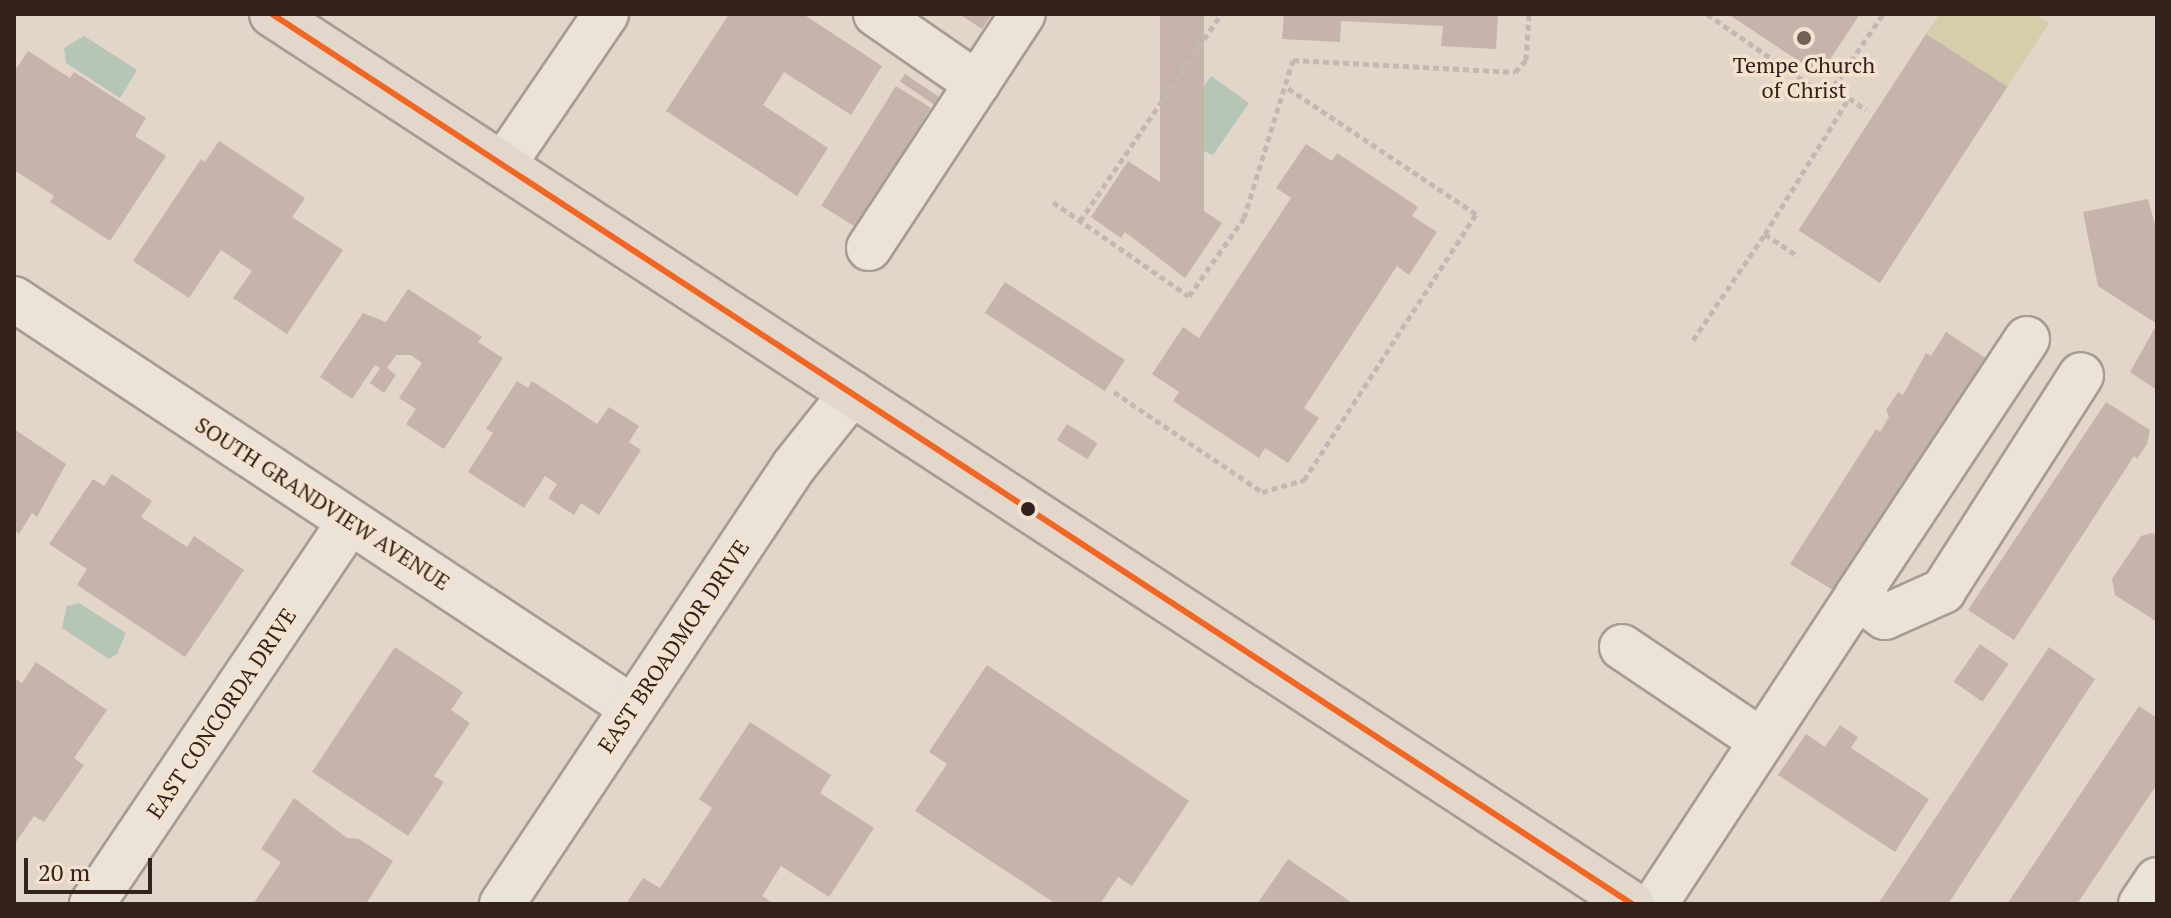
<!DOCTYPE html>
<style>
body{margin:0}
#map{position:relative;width:2171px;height:918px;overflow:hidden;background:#e2d6c8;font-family:"PT Serif",serif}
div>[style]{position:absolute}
.green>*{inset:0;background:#d4ceab}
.water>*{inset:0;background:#b5c5b8}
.building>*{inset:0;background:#c5b4aa;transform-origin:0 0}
.path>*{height:5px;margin-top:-2.5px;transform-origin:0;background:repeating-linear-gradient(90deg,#c2bab2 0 6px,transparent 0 10px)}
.roads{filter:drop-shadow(2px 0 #a79c92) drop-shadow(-2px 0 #a79c92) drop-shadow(0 2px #a79c92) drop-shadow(0 -2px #a79c92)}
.minor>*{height:44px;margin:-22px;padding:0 22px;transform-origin:22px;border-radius:22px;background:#eae3da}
.major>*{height:44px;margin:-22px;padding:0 22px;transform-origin:22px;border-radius:22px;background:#e1d7cb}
.bus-1>*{height:6px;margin:-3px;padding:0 3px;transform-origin:3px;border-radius:3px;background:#f26522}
.dots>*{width:22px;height:22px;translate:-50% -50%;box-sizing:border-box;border:4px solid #f4e2ce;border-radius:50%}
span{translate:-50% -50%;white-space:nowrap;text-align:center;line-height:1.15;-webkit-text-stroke:7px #f4e2ce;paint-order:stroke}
.poi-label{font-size:22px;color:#34231c}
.street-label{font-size:22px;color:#34231c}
.frame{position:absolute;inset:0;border:16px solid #34231c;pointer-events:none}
.scale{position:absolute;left:24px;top:858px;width:128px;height:36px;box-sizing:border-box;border:4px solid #34231c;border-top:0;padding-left:10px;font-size:24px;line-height:28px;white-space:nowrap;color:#34231c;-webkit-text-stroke:6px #f4e2ce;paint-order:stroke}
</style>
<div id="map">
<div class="green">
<div style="clip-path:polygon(1940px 14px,2035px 14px,2049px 23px,2007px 87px,1926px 34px)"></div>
</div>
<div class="water">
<div style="clip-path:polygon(84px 36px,137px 70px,120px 98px,66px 63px,64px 48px)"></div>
<div style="clip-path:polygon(1211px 76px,1249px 103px,1213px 155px,1204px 151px,1191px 156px,1167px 140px)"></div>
<div style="clip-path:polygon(79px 603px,126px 633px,117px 654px,109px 659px,62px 628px,67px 606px)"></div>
</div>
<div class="building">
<div style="clip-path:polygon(729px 14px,803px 14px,882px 66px,851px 115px,784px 72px,763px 105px,828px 148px,797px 196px,666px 111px)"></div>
<div style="clip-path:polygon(959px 14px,992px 14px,982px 29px)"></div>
<div style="left:1160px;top:14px;width:44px;height:205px"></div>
<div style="clip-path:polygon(1284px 14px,1498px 14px,1496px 49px,1441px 46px,1443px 26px,1341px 21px,1340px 42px,1282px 39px)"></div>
<div style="clip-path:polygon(1728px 14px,1860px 14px,1825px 67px,1817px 61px,1811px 69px)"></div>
<div style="left:1926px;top:34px;width:97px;height:234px;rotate:33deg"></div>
<div style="clip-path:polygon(28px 51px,70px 78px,74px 72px,146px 118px,135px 136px,166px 156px,110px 241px,50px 202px,54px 196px,14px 170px,14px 72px)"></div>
<div style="left:905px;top:74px;width:41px;height:9px;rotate:34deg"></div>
<div style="left:896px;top:86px;width:41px;height:141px;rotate:32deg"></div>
<div style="clip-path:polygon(219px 141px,305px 198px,292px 217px,343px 250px,287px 334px,233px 298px,252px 271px,221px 250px,189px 298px,133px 261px,201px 159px,205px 162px)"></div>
<div style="clip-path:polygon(1306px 144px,1332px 161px,1337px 153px,1418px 207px,1412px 216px,1437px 232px,1409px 275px,1397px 266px,1304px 408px,1319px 418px,1288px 463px,1265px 448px,1259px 458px,1173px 401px,1179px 392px,1152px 374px,1183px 327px,1199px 338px,1291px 198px,1276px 188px)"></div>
<div style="clip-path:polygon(1128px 161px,1222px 223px,1185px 278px,1125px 232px,1121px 238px,1091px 217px)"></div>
<div style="clip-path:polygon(2148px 199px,2157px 232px,2157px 390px,2130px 372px,2157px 324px,2098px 286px,2083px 212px)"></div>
<div style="left:1005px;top:282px;width:143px;height:37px;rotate:33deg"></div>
<div style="clip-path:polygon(408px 289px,482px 337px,478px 342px,503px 358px,444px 449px,406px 424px,416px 409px,399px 398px,422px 363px,411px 355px,396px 355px,387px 368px,396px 375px,384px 393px,370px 383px,380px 368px,375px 365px,352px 399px,320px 377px,363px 313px,386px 322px)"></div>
<div style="clip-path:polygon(1946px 332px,1989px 360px,1836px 592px,1790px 564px,1876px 429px,1880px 432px,1889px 417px,1886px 410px,1898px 392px,1903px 395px,1926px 353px,1931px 356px)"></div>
<div style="clip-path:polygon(517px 381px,528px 388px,532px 381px,597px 424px,609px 407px,639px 426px,629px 442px,641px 450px,599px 515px,581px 503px,574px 515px,548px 498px,557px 484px,545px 476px,524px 508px,468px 472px,493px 433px,486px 429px)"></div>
<div style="clip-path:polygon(2106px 402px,2150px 430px,2147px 444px,2137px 459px,2134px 456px,2014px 640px,1968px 610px)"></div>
<div style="left:1067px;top:424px;width:36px;height:19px;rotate:32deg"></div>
<div style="clip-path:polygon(14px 429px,66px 464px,37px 517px,32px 513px,19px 534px,14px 530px)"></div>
<div style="clip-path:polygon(112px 474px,152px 501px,141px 517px,187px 547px,194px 536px,244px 570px,185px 657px,77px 585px,87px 569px,49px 544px,93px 479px,104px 486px)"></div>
<div style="clip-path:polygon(2152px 533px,2157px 536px,2157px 622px,2115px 595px,2112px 579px,2141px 536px)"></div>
<div style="left:1980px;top:644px;width:35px;height:46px;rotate:35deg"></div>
<div style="clip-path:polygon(395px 647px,463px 692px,451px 710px,470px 723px,434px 776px,444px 782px,408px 836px,312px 772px)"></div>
<div style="clip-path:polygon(2049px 647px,2095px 679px,1948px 904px,1878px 904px)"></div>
<div style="clip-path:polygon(36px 662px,107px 710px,74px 758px,84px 765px,44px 822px,34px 816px,14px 845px,14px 678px,22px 683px)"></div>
<div style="clip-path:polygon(987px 665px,1189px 801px,1132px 886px,1118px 877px,1100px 904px,1056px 904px,915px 811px,947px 764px,929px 752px)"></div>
<div style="clip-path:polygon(2139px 706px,2157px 718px,2157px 784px,2077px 904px,2007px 904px)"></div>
<div style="clip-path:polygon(750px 722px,831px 775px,820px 793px,874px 828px,829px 897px,781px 866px,762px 896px,774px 904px,626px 904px,643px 878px,660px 888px,712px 808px,699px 799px)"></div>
<div style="clip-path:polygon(1840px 725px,1858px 737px,1851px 748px,1929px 799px,1895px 852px,1778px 775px,1806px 734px,1825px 747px)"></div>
<div style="clip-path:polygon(294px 798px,347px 838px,359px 839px,393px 861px,366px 904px,253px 904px,281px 862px,261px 849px)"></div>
<div style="clip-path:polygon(1288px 859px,1354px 904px,1257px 904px)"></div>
</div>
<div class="path">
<div style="left:1707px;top:14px;width:145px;rotate:34.6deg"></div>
<div style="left:1826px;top:96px;width:13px;rotate:-51deg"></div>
<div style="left:1849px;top:98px;width:19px;rotate:-141deg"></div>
<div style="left:1834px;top:86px;width:87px;rotate:-55.8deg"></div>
<div style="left:1053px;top:202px;width:165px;rotate:34.7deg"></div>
<div style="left:1189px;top:296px;width:95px;rotate:-54.8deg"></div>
<div style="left:1244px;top:218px;width:165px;rotate:-72.8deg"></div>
<div style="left:1293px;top:60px;width:222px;rotate:3.1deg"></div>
<div style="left:1515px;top:72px;width:16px;rotate:-47deg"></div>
<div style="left:1526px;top:60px;width:46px;rotate:-86.3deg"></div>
<div style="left:1080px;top:221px;width:250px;rotate:-55.7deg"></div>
<div style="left:1765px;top:234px;width:160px;rotate:-58.3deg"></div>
<div style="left:1849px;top:98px;width:21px;rotate:35deg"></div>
<div style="left:1693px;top:340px;width:128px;rotate:-55.8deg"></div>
<div style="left:1765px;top:234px;width:40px;rotate:34deg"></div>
<div style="left:1114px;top:392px;width:179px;rotate:34deg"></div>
<div style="left:1262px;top:492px;width:44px;rotate:-15.9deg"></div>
<div style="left:1304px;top:480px;width:317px;rotate:-57.1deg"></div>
<div style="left:1476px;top:214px;width:230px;rotate:-146.2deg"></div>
</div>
<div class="roads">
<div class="minor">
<div style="left:876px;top:14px;width:123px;rotate:34.7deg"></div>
<div style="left:503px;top:165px;width:183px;rotate:-55.7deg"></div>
<div style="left:869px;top:248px;width:280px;rotate:-56.7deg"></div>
<div style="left:14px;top:299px;width:740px;rotate:33.48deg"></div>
<div style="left:2027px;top:339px;width:308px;rotate:123.5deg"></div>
<div style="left:1857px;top:596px;width:35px;rotate:37deg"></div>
<div style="left:1885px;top:617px;width:64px;rotate:-24.1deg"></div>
<div style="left:1943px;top:591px;width:256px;rotate:-57.4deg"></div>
<div style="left:1622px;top:647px;width:166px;rotate:34deg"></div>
<div style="left:92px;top:904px;width:461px;rotate:-56deg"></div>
<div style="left:502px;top:904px;width:526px;rotate:-56.31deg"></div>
<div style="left:794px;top:466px;width:93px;rotate:-51.5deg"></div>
<div style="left:1655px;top:904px;width:368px;rotate:-56.7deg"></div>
<div style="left:2141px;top:904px;width:29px;rotate:-56deg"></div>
</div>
<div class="major">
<div style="left:272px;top:14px;width:1625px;rotate:33.2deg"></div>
</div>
</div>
<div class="bus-1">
<div style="left:272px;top:14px;width:1625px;rotate:33.2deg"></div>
</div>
<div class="dots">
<div style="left:1804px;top:38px;background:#716258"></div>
<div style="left:1028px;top:509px;background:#34231c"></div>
</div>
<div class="poi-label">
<span style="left:1804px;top:77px">Tempe Church<br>of Christ</span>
</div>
<div class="street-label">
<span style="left:323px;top:503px;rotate:33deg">SOUTH GRANDVIEW AVENUE</span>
<span style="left:673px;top:646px;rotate:-56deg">EAST BROADMOR DRIVE</span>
<span style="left:221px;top:713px;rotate:-56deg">EAST CONCORDA DRIVE</span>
</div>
<div class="frame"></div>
<div class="scale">20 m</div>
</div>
